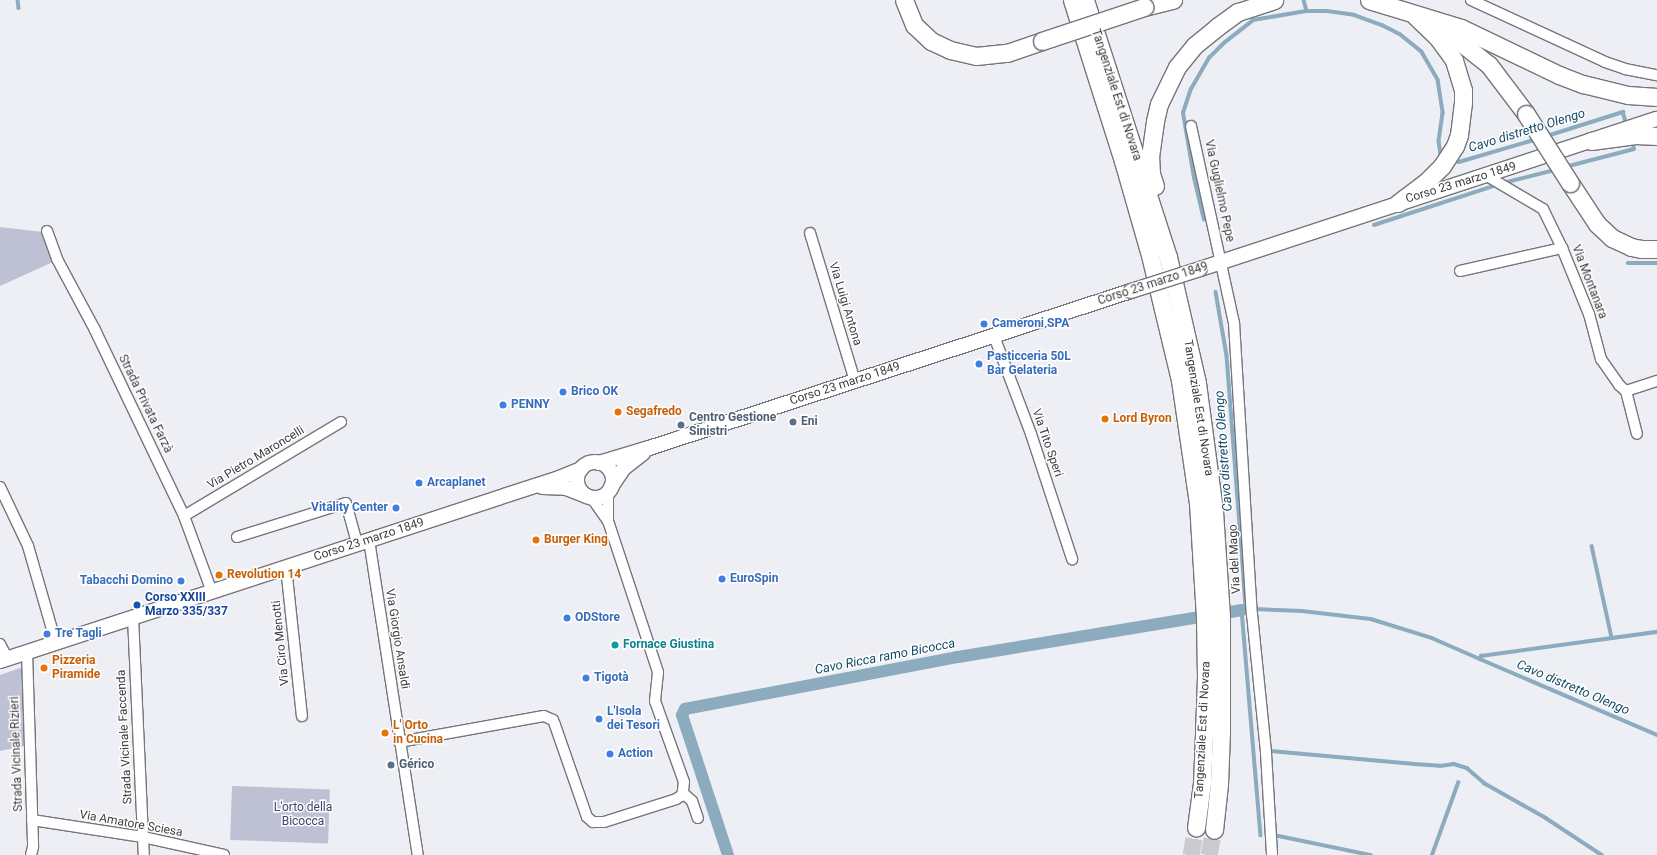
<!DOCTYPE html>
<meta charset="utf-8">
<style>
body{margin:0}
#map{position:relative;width:1657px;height:855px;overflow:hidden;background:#eeeff5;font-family:Roboto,sans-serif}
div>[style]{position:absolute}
.green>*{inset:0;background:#bec0d4;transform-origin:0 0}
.stream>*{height:3.5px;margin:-1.75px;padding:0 1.75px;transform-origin:1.75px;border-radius:1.75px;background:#8dabbe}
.canal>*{height:12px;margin:-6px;padding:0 6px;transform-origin:6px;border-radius:6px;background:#8dabbe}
.trunk-tunnel>*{height:17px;margin-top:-8.5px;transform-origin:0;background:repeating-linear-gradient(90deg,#cacbd0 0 17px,transparent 0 25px)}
.roads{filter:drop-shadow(1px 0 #75767c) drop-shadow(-1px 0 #75767c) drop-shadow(0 1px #75767c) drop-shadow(0 -1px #75767c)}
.minor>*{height:10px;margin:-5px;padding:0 5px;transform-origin:5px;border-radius:5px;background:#fff}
.secondary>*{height:14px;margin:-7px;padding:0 7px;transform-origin:7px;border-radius:7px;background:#fff}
.secondary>.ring{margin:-7px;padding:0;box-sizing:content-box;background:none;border:14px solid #fff;border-radius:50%}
.trunk>*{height:17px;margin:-8.5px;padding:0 8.5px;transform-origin:8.5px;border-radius:8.5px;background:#fff}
.bridges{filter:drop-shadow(1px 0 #75767c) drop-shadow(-1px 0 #75767c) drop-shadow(0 1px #75767c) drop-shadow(0 -1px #75767c)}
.secondary-bridge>*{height:14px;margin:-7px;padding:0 7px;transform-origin:7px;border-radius:7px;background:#fff}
.trunk-bridge>*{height:17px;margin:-8.5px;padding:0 8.5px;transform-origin:8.5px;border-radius:8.5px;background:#fff}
.dots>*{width:11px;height:11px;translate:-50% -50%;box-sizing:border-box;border:2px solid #fff;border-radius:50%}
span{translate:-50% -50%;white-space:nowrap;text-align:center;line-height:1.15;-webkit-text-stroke:3px #fff;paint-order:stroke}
.street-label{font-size:12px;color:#3c3c3e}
.shop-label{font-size:12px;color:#366cbe;font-weight:700}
.left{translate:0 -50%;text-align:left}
.right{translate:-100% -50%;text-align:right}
.food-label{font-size:12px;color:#c56008;font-weight:700}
.service-label{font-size:12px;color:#4e5e75;font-weight:700}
.transit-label{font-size:12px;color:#164399;font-weight:700}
.culture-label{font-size:12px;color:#0d838f;font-weight:700}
.park-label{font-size:12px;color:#3e406b}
.water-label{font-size:13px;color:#144b67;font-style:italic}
</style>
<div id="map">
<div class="green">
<div style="clip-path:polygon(0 227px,43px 232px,55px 261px,0 286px)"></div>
<div style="clip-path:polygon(20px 668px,22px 670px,24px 746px,0 751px,0 675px)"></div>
<div style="left:232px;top:786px;width:98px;height:54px;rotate:2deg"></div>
</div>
<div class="stream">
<div style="left:18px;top:0;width:8px;rotate:83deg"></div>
<div style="left:1304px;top:0;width:11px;rotate:75deg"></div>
<div style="left:1547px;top:136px;width:80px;rotate:-17.5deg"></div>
<div style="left:1623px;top:112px;width:14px;rotate:73deg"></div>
<div style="left:1453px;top:160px;width:6px;rotate:18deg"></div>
<div style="left:1459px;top:162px;width:81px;rotate:-16.4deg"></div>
<div style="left:1565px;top:167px;width:71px;rotate:-14.6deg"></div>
<div style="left:1634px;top:149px;width:9px;rotate:-108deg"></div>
<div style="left:1503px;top:183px;width:54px;rotate:-14deg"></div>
<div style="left:1204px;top:220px;width:43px;rotate:-103.4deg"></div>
<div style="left:1194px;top:178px;width:66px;rotate:-99.6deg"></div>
<div style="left:1183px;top:113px;width:25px;rotate:-72deg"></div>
<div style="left:1191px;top:89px;width:36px;rotate:-60deg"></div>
<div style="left:1209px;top:58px;width:21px;rotate:-45deg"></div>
<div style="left:1224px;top:43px;width:37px;rotate:-38deg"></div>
<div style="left:1253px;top:20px;width:55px;rotate:-9.5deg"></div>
<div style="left:1307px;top:11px;width:20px"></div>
<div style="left:1327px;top:11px;width:27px;rotate:8deg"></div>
<div style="left:1354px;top:15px;width:30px;rotate:20deg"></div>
<div style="left:1382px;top:25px;width:20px;rotate:27deg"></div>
<div style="left:1400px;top:34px;width:28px;rotate:39deg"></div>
<div style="left:1422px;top:52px;width:32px;rotate:60deg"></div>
<div style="left:1438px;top:80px;width:33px;rotate:81deg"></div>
<div style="left:1443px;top:113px;width:28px;rotate:98deg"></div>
<div style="left:1439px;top:141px;width:15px;rotate:82deg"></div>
<div style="left:1374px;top:225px;width:129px;rotate:-18deg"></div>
<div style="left:1628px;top:263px;width:29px"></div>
<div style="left:1216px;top:292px;width:65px;rotate:80.2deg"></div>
<div style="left:1227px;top:356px;width:224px;rotate:85.6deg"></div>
<div style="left:1244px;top:579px;width:30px;rotate:86deg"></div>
<div style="left:1246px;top:609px;width:4px;rotate:166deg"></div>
<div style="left:1242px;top:610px;width:226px;rotate:85.2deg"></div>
<div style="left:1592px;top:546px;width:94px;rotate:77.7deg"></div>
<div style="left:1253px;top:609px;width:49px;rotate:2.3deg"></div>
<div style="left:1302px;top:611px;width:69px;rotate:6.6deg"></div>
<div style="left:1371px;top:619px;width:64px;rotate:17.3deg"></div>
<div style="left:1432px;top:638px;width:52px;rotate:23.6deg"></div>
<div style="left:1480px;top:659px;width:3px;rotate:-72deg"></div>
<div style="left:1481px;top:656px;width:178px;rotate:-7.8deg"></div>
<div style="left:1480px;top:659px;width:193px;rotate:23.2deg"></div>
<div style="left:1271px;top:751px;width:144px;rotate:5.2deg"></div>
<div style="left:1414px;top:764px;width:26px;rotate:4deg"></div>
<div style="left:1440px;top:766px;width:14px;rotate:-8deg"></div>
<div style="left:1454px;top:764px;width:14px;rotate:17deg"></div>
<div style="left:1467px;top:768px;width:23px;rotate:41deg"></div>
<div style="left:1484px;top:783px;width:71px;rotate:29.4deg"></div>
<div style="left:1546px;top:818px;width:67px;rotate:33.5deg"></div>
<div style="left:1274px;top:835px;width:99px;rotate:11.7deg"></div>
<div style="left:1432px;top:855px;width:77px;rotate:-70.1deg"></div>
</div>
<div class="canal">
<div style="left:728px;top:855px;width:147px;rotate:-108.2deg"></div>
<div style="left:682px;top:715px;width:7px;rotate:-63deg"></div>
<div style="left:685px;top:709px;width:278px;rotate:-10.8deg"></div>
<div style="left:958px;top:657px;width:288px;rotate:-9.4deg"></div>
</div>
<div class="trunk-tunnel">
<div style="left:1191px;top:855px;width:27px;rotate:-80deg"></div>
<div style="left:1209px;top:855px;width:25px;rotate:-79deg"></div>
</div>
<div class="roads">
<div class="minor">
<div style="left:1471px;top:0;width:148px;rotate:24.8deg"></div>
<div style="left:1605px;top:62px;width:21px;rotate:19deg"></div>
<div style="left:1625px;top:69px;width:33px;rotate:11deg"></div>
<div style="left:1191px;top:126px;width:202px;rotate:77.7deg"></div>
<div style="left:1234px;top:323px;width:292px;rotate:86.5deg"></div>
<div style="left:1252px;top:614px;width:140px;rotate:84.2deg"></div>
<div style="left:1266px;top:753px;width:102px;rotate:86.6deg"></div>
<div style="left:1487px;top:176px;width:65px;rotate:30.5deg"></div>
<div style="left:1543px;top:209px;width:43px;rotate:64deg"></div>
<div style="left:1562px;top:248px;width:71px;rotate:67.8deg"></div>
<div style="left:1589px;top:314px;width:47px;rotate:75.1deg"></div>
<div style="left:1601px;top:359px;width:32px;rotate:55deg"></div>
<div style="left:1619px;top:385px;width:9px;rotate:41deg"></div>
<div style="left:1626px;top:391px;width:33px;rotate:-18deg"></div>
<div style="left:47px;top:231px;width:30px;rotate:70deg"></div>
<div style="left:57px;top:259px;width:81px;rotate:61.8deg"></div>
<div style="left:95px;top:330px;width:206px;rotate:64.4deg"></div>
<div style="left:184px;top:516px;width:81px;rotate:69.8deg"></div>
<div style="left:810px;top:233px;width:155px;rotate:73.1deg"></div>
<div style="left:1460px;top:271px;width:105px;rotate:-12.7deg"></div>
<div style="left:994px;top:336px;width:105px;rotate:69.3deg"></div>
<div style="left:1031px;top:434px;width:132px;rotate:71.8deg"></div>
<div style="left:1626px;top:391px;width:44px;rotate:75.7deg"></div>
<div style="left:0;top:487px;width:65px;rotate:64.6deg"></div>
<div style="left:28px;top:546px;width:101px;rotate:73.9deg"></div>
<div style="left:591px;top:497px;width:29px;rotate:55deg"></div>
<div style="left:608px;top:521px;width:29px;rotate:-90deg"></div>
<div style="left:184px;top:516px;width:183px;rotate:-30.9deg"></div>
<div style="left:237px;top:537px;width:114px;rotate:-17.3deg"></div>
<div style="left:346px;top:503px;width:41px;rotate:74.6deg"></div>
<div style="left:369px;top:540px;width:319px;rotate:81.2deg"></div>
<div style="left:286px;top:567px;width:150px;rotate:83.9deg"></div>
<div style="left:133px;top:617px;width:238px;rotate:87.4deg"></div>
<div style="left:0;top:644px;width:16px;rotate:63deg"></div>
<div style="left:27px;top:652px;width:195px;rotate:88.2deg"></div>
<div style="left:33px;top:847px;width:8px;rotate:104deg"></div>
<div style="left:399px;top:742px;width:147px;rotate:-10.2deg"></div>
<div style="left:544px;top:716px;width:10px;rotate:24deg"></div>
<div style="left:553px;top:720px;width:5px;rotate:68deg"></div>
<div style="left:555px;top:725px;width:97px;rotate:70.8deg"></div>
<div style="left:587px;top:817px;width:8px;rotate:40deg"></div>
<div style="left:593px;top:822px;width:11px"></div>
<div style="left:604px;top:822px;width:76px;rotate:-17.7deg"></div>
<div style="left:676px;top:799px;width:6px;rotate:-31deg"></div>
<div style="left:681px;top:796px;width:5px;rotate:-68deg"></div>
<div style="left:683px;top:791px;width:9px;rotate:-84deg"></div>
<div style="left:684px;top:782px;width:86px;rotate:-109.7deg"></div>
<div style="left:655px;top:701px;width:29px;rotate:-84deg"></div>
<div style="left:658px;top:672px;width:159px;rotate:-108.3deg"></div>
<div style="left:683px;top:793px;width:12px;rotate:42deg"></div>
<div style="left:692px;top:801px;width:18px;rotate:71deg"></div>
<div style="left:32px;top:820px;width:112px;rotate:8.7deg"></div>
<div style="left:143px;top:837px;width:83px;rotate:12.5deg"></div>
</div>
<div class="secondary">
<div style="left:1200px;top:269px;width:481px;rotate:-18.2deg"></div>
<div class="ring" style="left:577px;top:462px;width:22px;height:22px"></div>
<div style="left:599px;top:463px;width:52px;rotate:-16.7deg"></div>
<div style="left:649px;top:448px;width:507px;rotate:-18.04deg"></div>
<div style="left:542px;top:487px;width:24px;rotate:2deg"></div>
<div style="left:566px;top:488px;width:22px;rotate:21deg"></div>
<div style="left:611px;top:487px;width:23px;rotate:-56deg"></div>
<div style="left:624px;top:468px;width:24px;rotate:-38deg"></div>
<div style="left:0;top:661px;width:588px;rotate:-18.13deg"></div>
<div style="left:559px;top:478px;width:24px;rotate:-22deg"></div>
</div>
<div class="trunk">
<div style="left:904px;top:0;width:27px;rotate:68deg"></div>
<div style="left:914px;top:25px;width:23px;rotate:43deg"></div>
<div style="left:931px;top:41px;width:21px;rotate:25deg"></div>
<div style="left:950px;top:50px;width:27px;rotate:13deg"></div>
<div style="left:976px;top:56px;width:31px;rotate:-6deg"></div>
<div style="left:1007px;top:53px;width:37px;rotate:-19deg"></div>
<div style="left:1072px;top:0;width:169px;rotate:72.4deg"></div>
<div style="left:1123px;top:161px;width:98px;rotate:74deg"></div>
<div style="left:1150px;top:255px;width:129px;rotate:76.5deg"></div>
<div style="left:1180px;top:380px;width:124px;rotate:81.7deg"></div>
<div style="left:1198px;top:503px;width:115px;rotate:86.5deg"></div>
<div style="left:1205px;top:618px;width:59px;rotate:89deg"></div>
<div style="left:1206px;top:677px;width:57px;rotate:92deg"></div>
<div style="left:1204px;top:734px;width:49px;rotate:92.3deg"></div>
<div style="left:1202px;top:783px;width:45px;rotate:97.6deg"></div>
<div style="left:1085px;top:0;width:270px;rotate:72.1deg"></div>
<div style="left:1168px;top:257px;width:129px;rotate:77deg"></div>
<div style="left:1197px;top:383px;width:129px;rotate:82.4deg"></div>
<div style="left:1214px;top:511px;width:105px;rotate:86.2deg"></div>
<div style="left:1221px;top:616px;width:116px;rotate:90deg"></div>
<div style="left:1221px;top:732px;width:52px;rotate:92.2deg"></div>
<div style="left:1219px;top:784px;width:46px;rotate:96.2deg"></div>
<div style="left:1369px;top:0;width:96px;rotate:16.9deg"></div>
<div style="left:1461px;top:28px;width:109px;rotate:25.6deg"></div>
<div style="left:1559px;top:75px;width:26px;rotate:21deg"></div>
<div style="left:1583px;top:84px;width:46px;rotate:13.7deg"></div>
<div style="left:1628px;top:95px;width:29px;rotate:4deg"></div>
<div style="left:1144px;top:7px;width:30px;rotate:-14deg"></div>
<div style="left:1438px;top:27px;width:14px;rotate:30deg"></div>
<div style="left:1450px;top:34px;width:50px;rotate:38.5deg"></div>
<div style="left:1489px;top:65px;width:61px;rotate:52.9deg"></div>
<div style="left:1591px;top:141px;width:45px;rotate:-7.6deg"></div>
<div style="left:1636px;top:135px;width:21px;rotate:3deg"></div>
<div style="left:1570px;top:183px;width:49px;rotate:56.6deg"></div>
<div style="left:1597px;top:224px;width:21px;rotate:43deg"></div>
<div style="left:1612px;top:238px;width:21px;rotate:25deg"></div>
<div style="left:1631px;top:247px;width:10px;rotate:11deg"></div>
<div style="left:1641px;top:249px;width:16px"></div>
<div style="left:1155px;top:186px;width:13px;rotate:-108deg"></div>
<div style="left:1151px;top:174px;width:17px;rotate:-93deg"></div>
<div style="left:1150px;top:157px;width:36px;rotate:-82deg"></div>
<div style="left:1155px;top:121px;width:17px;rotate:-77deg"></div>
<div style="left:1159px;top:104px;width:41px;rotate:-64.1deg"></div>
<div style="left:1177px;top:67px;width:28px;rotate:-51deg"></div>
<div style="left:1195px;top:45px;width:28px;rotate:-39deg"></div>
<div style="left:1217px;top:27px;width:26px;rotate:-36deg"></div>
<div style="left:1238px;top:12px;width:38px;rotate:-18deg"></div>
<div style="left:1398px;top:203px;width:34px;rotate:-37deg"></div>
<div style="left:1425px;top:183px;width:24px;rotate:-45deg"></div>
<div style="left:1442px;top:166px;width:24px;rotate:-57deg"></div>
<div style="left:1455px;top:146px;width:12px;rotate:-70deg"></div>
<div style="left:1459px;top:135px;width:33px;rotate:-83deg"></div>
<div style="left:1463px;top:102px;width:12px;rotate:-90deg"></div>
<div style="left:1463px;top:90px;width:31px;rotate:-107deg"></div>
<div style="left:1454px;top:60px;width:26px;rotate:-126deg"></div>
<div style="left:1439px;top:39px;width:33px;rotate:-136deg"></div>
</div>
</div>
<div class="bridges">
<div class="secondary-bridge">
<div style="left:1131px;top:291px;width:72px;rotate:-17.7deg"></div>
</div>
<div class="trunk-bridge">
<div style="left:1042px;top:41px;width:108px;rotate:-18.4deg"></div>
<div style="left:1526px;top:114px;width:82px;rotate:57.5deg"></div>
</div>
</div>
<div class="dots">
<div style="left:984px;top:324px;background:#3f7fe0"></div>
<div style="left:979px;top:364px;background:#3f7fe0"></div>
<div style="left:563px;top:392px;background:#3f7fe0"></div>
<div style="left:503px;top:405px;background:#3f7fe0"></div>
<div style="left:618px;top:412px;background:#e8710a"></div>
<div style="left:1105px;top:419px;background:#e8710a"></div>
<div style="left:793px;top:422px;background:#5c6f8a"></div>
<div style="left:681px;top:425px;background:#5c6f8a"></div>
<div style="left:419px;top:483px;background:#3f7fe0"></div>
<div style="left:396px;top:508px;background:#3f7fe0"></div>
<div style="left:536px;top:540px;background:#e8710a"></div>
<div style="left:219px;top:575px;background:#e8710a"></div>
<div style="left:722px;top:579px;background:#3f7fe0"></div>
<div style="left:181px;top:581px;background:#3f7fe0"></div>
<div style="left:137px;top:605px;background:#1a4fb4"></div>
<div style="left:567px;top:618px;background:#3f7fe0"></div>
<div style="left:47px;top:634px;background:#3f7fe0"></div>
<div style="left:615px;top:645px;background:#0f9aa8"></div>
<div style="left:44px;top:668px;background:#e8710a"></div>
<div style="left:586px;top:678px;background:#3f7fe0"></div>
<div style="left:599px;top:719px;background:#3f7fe0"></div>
<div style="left:385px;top:733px;background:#e8710a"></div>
<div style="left:610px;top:754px;background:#3f7fe0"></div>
<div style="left:391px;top:765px;background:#5c6f8a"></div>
</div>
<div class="street-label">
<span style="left:1116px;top:95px;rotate:72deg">Tangenziale Est di Novara</span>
<span style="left:1461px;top:183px;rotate:-17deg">Corso 23 marzo 1849</span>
<span style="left:1219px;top:191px;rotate:78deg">Via Guglielmo Pepe</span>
<span style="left:1589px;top:282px;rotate:69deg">Via Montanara</span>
<span style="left:1153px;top:284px;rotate:-18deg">Corso 23 marzo 1849</span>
<span style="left:845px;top:304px;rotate:73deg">Via Luigi Antona</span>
<span style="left:845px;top:384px;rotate:-18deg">Corso 23 marzo 1849</span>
<span style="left:145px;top:404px;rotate:64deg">Strada Privata Farzà</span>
<span style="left:1198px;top:408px;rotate:81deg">Tangenziale Est di Novara</span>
<span style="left:1047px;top:443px;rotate:71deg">Via Tito Speri</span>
<span style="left:256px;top:458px;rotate:-31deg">Via Pietro Maroncelli</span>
<span style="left:369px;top:540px;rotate:-18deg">Corso 23 marzo 1849</span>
<span style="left:1235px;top:559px;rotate:-93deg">Via del Mago</span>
<span style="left:397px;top:639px;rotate:81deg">Via Giorgio Ansaldi</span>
<span style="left:281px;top:643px;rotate:-96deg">Via Ciro Menotti</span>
<span style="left:1203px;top:730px;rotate:-87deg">Tangenziale Est di Novara</span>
<span style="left:125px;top:737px;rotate:-93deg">Strada Vicinale Faccenda</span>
<span style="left:17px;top:754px;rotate:-92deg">Strada Vicinale Rizieri</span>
<span style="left:131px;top:824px;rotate:10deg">Via Amatore Sciesa</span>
</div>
<div class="shop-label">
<span class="left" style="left:992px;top:324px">Cameroni SPA</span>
<span class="left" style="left:987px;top:364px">Pasticceria 50L<br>Bar Gelateria</span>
<span class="left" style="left:571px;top:392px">Brico OK</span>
<span class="left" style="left:511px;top:405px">PENNY</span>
<span class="left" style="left:427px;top:483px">Arcaplanet</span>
<span class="right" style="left:388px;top:508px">Vitality Center</span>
<span class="left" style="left:730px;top:579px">EuroSpin</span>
<span class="right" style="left:173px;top:581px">Tabacchi Domino</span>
<span class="left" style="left:575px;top:618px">ODStore</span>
<span class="left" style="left:55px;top:634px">Tre Tagli</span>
<span class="left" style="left:594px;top:678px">Tigotà</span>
<span class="left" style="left:607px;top:719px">L'Isola<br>dei Tesori</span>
<span class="left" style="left:618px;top:754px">Action</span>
</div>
<div class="food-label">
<span class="left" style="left:626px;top:412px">Segafredo</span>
<span class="left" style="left:1113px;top:419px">Lord Byron</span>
<span class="left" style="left:544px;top:540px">Burger King</span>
<span class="left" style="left:227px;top:575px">Revolution 14</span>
<span class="left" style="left:52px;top:668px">Pizzeria<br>Piramide</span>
<span class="left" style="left:393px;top:733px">L' Orto<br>in Cucina</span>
</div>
<div class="service-label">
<span class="left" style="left:689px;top:425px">Centro Gestione<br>Sinistri</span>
<span class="left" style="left:801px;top:422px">Eni</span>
<span class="left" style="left:399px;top:765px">Gérico</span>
</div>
<div class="transit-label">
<span class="left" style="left:145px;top:605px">Corso XXIII<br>Marzo 335/337</span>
</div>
<div class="culture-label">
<span class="left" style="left:623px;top:645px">Fornace Giustina</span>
</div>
<div class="park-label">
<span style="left:303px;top:815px">L'orto della<br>Bicocca</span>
</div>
<div class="water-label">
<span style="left:1527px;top:131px;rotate:-17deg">Cavo distretto Olengo</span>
<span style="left:1224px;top:451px;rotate:-94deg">Cavo distretto Olengo</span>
<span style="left:885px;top:657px;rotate:-11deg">Cavo Ricca ramo Bicocca</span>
<span style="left:1573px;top:688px;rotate:23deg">Cavo distretto Olengo</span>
</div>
</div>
